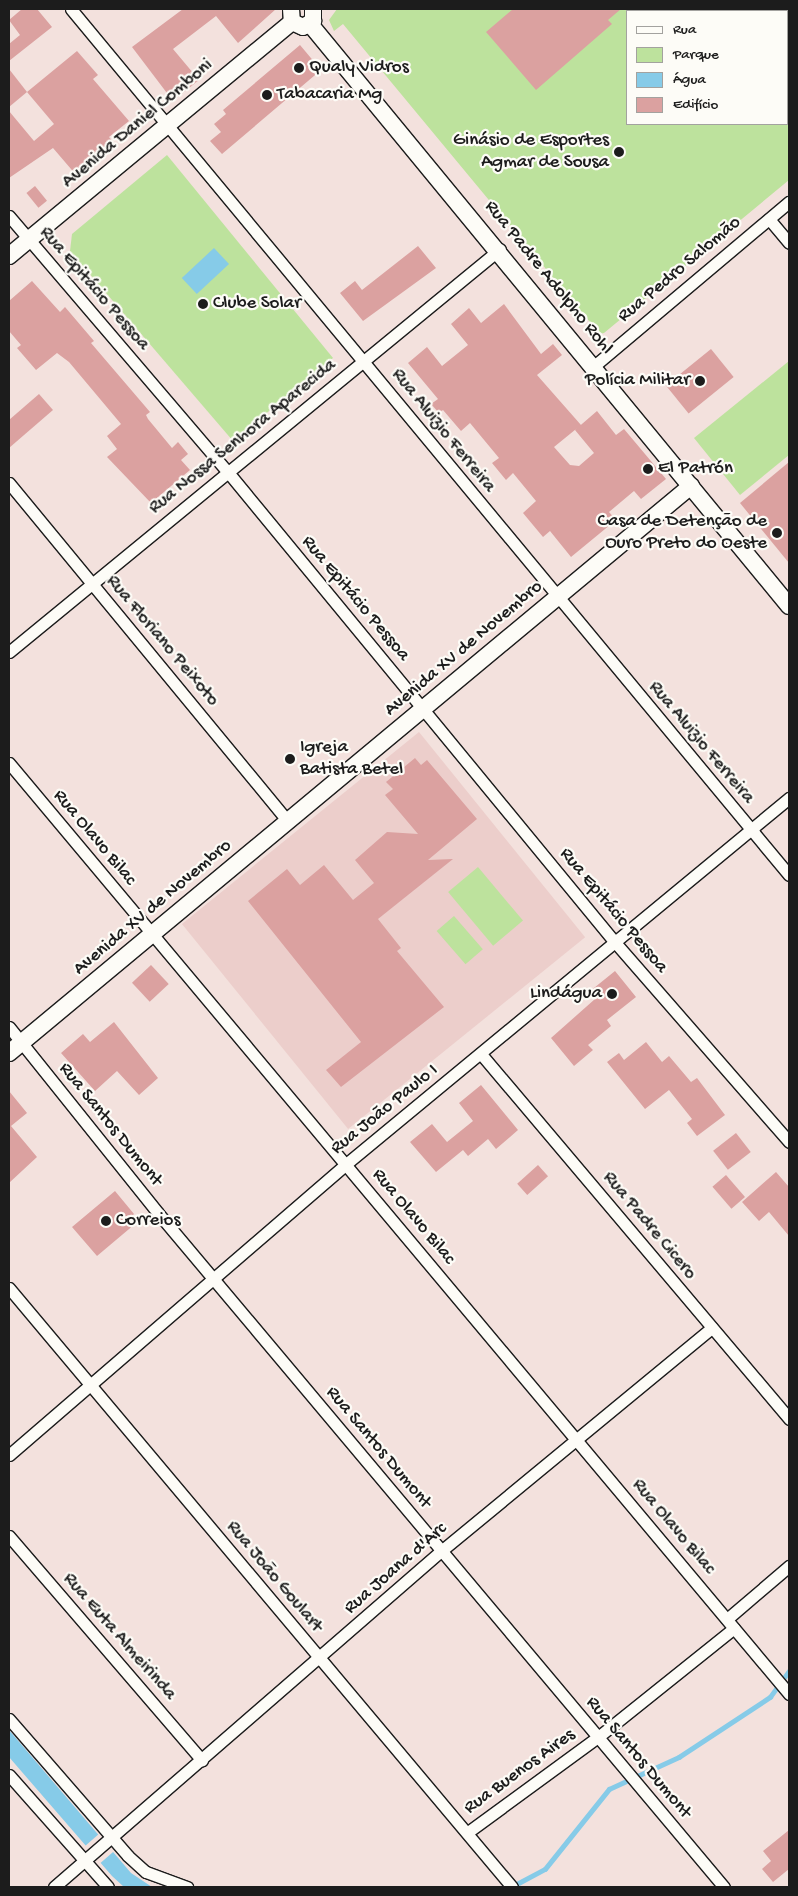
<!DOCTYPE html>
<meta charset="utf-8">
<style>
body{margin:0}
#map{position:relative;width:798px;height:1896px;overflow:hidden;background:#f3e1dd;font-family:"Gochi Hand",sans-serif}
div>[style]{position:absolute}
.built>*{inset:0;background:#eccecb;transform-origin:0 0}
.green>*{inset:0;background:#bde29d;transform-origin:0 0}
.water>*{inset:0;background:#86cbe8;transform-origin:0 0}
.pier>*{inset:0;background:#f3e1dd;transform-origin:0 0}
.stream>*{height:4.5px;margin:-2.25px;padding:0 2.25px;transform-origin:2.25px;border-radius:2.25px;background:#86cbe8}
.building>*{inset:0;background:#dba1a0;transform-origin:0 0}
.roads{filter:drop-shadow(1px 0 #1c1c1c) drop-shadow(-1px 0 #1c1c1c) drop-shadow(0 1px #1c1c1c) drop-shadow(0 -1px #1c1c1c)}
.street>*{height:11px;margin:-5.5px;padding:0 5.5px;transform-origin:5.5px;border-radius:5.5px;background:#fdfcf7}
.secondary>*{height:16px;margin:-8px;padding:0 8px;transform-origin:8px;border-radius:8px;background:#fdfcf7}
.dots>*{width:14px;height:14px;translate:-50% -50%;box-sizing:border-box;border:2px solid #fdfcf7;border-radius:50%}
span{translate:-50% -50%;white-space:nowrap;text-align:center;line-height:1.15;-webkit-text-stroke:4.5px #fdfcf7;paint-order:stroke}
.poi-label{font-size:19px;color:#1c1c1c}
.left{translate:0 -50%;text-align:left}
.right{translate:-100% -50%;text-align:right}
.street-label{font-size:19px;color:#1c1c1c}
.frame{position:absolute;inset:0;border:10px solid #1c1c1c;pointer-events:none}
.legend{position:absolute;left:626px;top:10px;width:162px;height:115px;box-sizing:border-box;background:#fdfcf7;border:1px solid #a3a29f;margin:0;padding:6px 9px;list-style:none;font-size:15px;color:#1c1c1c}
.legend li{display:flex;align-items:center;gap:10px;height:25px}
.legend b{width:25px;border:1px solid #a3a29f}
</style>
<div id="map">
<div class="built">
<div style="left:419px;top:732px;width:264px;height:305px;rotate:51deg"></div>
</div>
<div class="green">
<div style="clip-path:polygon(evenodd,337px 9px,789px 9px,789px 180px,604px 333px,593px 335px,589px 332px,594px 327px,343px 24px,334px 31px,329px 20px,337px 9px,627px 11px,787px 11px,787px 124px,627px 124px,627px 11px)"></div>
<div style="clip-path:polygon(167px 155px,333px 358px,233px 441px,70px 251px,72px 234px)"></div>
<div style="clip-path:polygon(789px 361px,789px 455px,740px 495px,694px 438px)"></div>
<div style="left:478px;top:867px;width:70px;height:39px;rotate:50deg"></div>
<div style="left:454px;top:916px;width:44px;height:23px;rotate:49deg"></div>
</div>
<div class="water">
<div style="left:214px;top:248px;width:22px;height:44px;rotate:47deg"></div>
<div style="clip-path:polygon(9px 1730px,131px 1873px,152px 1887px,124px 1887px,112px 1876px,9px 1757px)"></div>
</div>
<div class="pier">
<div style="left:100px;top:1833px;width:23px;height:22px;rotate:49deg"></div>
</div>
<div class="stream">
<div style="left:511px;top:1887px;width:38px;rotate:-28deg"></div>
<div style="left:545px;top:1869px;width:102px;rotate:-51.3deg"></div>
<div style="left:609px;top:1789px;width:77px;rotate:-24.6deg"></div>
<div style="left:679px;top:1757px;width:109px;rotate:-33.4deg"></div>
<div style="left:770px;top:1697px;width:32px;rotate:-54deg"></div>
</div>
<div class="building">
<div style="clip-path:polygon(22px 9px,37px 9px,52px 27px,9px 61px,9px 44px,20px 35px,9px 20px)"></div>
<div style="clip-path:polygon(183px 9px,276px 9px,238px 43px,216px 16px,173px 49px,199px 80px,173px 101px,132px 47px)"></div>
<div style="clip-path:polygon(513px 9px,621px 9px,608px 20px,612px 24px,536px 90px,486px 32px)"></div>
<div style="clip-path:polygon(300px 45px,321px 70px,222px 154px,210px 141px,221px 132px,214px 124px,226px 114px,223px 110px)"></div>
<div style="clip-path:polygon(77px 51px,98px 75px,93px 79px,129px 121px,109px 137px,115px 144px,77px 176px,53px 148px,9px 178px,9px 111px,34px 141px,54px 124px,27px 92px)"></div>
<div style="clip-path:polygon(9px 69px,27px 92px,9px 107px)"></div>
<div style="left:35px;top:186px;width:19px;height:11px;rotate:51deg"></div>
<div style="clip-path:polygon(418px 246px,436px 268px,363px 321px,340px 293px,355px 281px,362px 290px)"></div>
<div style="clip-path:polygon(32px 281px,60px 312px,65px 307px,94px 341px,91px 343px,150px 412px,146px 415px,148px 419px,172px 448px,178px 442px,188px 454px,181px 460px,190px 470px,151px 503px,107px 457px,117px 449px,107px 436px,121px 424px,69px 362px,57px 353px,36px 370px,17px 348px,21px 345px,9px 331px,9px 301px)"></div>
<div style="clip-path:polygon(504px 304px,541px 354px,553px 344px,562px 355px,537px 375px,581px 425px,554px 447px,570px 465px,579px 466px,594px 453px,575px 430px,597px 411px,616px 435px,624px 429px,666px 479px,641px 499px,634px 491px,609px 512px,616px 520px,571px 557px,550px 531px,543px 537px,523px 513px,536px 501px,513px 473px,506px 480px,492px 463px,499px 458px,470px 423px,461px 431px,443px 410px,439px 413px,431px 404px,438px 399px,408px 363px,427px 347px,442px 366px,468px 345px,451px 324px,469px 308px,481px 323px)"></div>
<div style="left:711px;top:349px;width:36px;height:58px;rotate:51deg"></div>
<div style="clip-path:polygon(39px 394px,53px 410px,9px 448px,9px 420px)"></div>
<div style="clip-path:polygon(789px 462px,789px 563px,740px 503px)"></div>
<div style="clip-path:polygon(415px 758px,421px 765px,427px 760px,477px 819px,428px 860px,453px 859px,378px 919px,401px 948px,397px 951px,444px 1007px,341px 1087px,326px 1070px,361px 1042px,248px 901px,287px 869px,300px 885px,324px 865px,353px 900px,374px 883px,355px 860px,387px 832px,418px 834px,385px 795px,393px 789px,386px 782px)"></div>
<div style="left:151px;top:965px;width:26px;height:26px;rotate:47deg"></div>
<div style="clip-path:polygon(615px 971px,636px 997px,607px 1020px,611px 1026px,588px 1045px,593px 1050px,574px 1066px,551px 1038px,595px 999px,589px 992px)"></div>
<div style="clip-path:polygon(114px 1022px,158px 1078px,139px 1095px,117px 1071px,95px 1091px,61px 1053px,83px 1034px,90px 1042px)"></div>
<div style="clip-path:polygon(646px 1042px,662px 1062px,669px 1056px,691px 1082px,697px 1078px,725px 1115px,697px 1136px,687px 1123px,692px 1119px,669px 1090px,645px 1109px,607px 1062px,619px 1053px,624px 1060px)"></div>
<div style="clip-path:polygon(481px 1085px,518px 1130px,496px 1149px,488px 1139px,468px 1156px,463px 1150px,436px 1172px,410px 1142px,432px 1124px,447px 1142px,473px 1121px,459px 1103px)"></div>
<div style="clip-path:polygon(9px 1091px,27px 1113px,11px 1126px,37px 1157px,9px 1183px)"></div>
<div style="left:736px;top:1133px;width:24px;height:29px;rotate:52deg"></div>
<div style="left:538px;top:1165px;width:15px;height:28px;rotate:48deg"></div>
<div style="clip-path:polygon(776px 1172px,789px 1187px,789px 1236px,769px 1212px,759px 1221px,742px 1202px)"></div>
<div style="left:726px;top:1175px;width:29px;height:18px;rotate:49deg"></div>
<div style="clip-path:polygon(115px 1191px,134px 1214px,130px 1218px,135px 1224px,97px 1256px,72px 1227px)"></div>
<div style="clip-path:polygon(789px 1830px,789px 1869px,773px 1882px,762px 1869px,771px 1861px,763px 1851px)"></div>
</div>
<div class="roads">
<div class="street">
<div style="left:71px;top:9px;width:1125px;rotate:50.34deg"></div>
<div style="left:9px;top:216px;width:335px;rotate:49.5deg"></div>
<div style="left:227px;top:471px;width:607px;rotate:50.54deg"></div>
<div style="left:613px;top:940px;width:268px;rotate:48.9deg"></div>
<div style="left:769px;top:219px;width:31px;rotate:50deg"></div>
<div style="left:594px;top:366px;width:255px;rotate:-40.1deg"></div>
<div style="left:9px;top:483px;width:438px;rotate:50.5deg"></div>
<div style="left:9px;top:652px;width:635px;rotate:-39.38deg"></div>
<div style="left:9px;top:763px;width:1215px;rotate:50.04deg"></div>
<div style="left:9px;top:1027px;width:238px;rotate:51.3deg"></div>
<div style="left:158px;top:1213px;width:880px;rotate:49.98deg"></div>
<div style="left:481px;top:1054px;width:478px;rotate:49.8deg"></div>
<div style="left:9px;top:1288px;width:782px;rotate:49.98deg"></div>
<div style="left:9px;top:1455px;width:445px;rotate:-40.8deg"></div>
<div style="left:346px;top:1164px;width:575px;rotate:-39.56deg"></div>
<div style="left:9px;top:1536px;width:296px;rotate:49.3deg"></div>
<div style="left:727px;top:1619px;width:82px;rotate:-40.5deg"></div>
<div style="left:9px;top:1719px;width:181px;rotate:49deg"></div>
<div style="left:128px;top:1856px;width:24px;rotate:42deg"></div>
<div style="left:146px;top:1872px;width:44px;rotate:20.1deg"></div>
<div style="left:9px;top:1775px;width:149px;rotate:48.5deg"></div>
<div style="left:468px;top:1832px;width:161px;rotate:-36.2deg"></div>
<div style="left:598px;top:1737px;width:174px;rotate:-38.7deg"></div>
<div style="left:54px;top:1887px;width:513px;rotate:-40.97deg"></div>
<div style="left:441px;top:1551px;width:351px;rotate:-39.5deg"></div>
</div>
<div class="secondary">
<div style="left:291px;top:9px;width:13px;rotate:86deg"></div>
<div style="left:292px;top:22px;width:12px;rotate:24deg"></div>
<div style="left:303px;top:27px;width:12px;rotate:-31deg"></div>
<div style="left:313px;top:21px;width:12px;rotate:-90deg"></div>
<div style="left:310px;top:24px;width:754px;rotate:50.54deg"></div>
<div style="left:9px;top:256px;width:367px;rotate:-39.6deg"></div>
<div style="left:9px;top:1053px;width:887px;rotate:-39.74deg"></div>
</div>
</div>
<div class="dots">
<div style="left:299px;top:68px;background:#1c1c1c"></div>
<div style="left:267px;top:95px;background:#1c1c1c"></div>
<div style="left:619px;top:152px;background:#1c1c1c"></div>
<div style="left:203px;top:304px;background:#1c1c1c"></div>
<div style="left:700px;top:381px;background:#1c1c1c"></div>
<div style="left:648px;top:469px;background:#1c1c1c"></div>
<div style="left:777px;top:533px;background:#1c1c1c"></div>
<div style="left:290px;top:759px;background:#1c1c1c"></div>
<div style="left:612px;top:994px;background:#1c1c1c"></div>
<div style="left:106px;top:1221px;background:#1c1c1c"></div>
</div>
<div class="poi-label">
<span class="left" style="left:309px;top:68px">Qualy Vidros</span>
<span class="left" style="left:277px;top:95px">Tabacaria Mg</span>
<span class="right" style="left:609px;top:152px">Ginásio de Esportes<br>Agmar de Sousa</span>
<span class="left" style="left:213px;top:304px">Clube Solar</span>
<span class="right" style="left:690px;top:381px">Polícia Militar</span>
<span class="left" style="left:658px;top:469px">El Patrón</span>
<span class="right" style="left:767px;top:533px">Casa de Detenção de<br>Ouro Preto do Oeste</span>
<span class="left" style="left:300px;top:759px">Igreja<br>Batista Betel</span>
<span class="right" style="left:602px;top:994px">Lindágua</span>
<span class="left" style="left:116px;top:1221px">Correios</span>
</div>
<div class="street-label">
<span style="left:138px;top:124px;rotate:-40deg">Avenida Daniel Comboni</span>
<span style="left:680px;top:270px;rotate:-40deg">Rua Pedro Salomão</span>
<span style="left:548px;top:278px;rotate:51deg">Rua Padre Adolpho Rohl</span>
<span style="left:94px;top:289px;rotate:49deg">Rua Epitácio Pessoa</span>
<span style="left:443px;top:431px;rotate:51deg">Rua Aluizio Ferreira</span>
<span style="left:243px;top:437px;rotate:-39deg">Rua Nossa Senhora Aparecida</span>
<span style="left:355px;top:599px;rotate:50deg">Rua Epitácio Pessoa</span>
<span style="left:162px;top:641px;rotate:50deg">Rua Floriano Peixoto</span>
<span style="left:464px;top:649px;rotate:-40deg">Avenida XV de Novembro</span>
<span style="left:701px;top:743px;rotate:50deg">Rua Aluizio Ferreira</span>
<span style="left:94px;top:838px;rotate:50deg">Rua Olavo Bilac</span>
<span style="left:153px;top:908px;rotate:-40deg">Avenida XV de Novembro</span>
<span style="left:613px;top:911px;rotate:50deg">Rua Epitácio Pessoa</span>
<span style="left:385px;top:1110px;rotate:-39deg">Rua João Paulo I</span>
<span style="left:110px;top:1125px;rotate:51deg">Rua Santos Dumont</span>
<span style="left:413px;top:1217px;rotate:50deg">Rua Olavo Bilac</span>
<span style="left:649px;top:1226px;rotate:50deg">Rua Padre Cicero</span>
<span style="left:378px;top:1448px;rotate:50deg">Rua Santos Dumont</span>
<span style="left:673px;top:1527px;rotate:50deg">Rua Olavo Bilac</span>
<span style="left:396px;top:1569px;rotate:-41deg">Rua Joana d'Arc</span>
<span style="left:274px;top:1577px;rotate:50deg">Rua João Goulart</span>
<span style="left:119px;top:1637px;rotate:49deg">Rua Euta Almeirinda</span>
<span style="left:638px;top:1758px;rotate:50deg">Rua Santos Dumont</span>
<span style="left:520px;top:1772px;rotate:-36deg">Rua Buenos Aires</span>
</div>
<div class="frame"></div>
<ul class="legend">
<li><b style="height:6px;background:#fdfcf7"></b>Rua</li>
<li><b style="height:14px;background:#bde29d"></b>Parque</li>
<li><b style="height:14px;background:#86cbe8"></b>Água</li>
<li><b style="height:14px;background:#dba1a0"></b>Edifício</li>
</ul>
</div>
